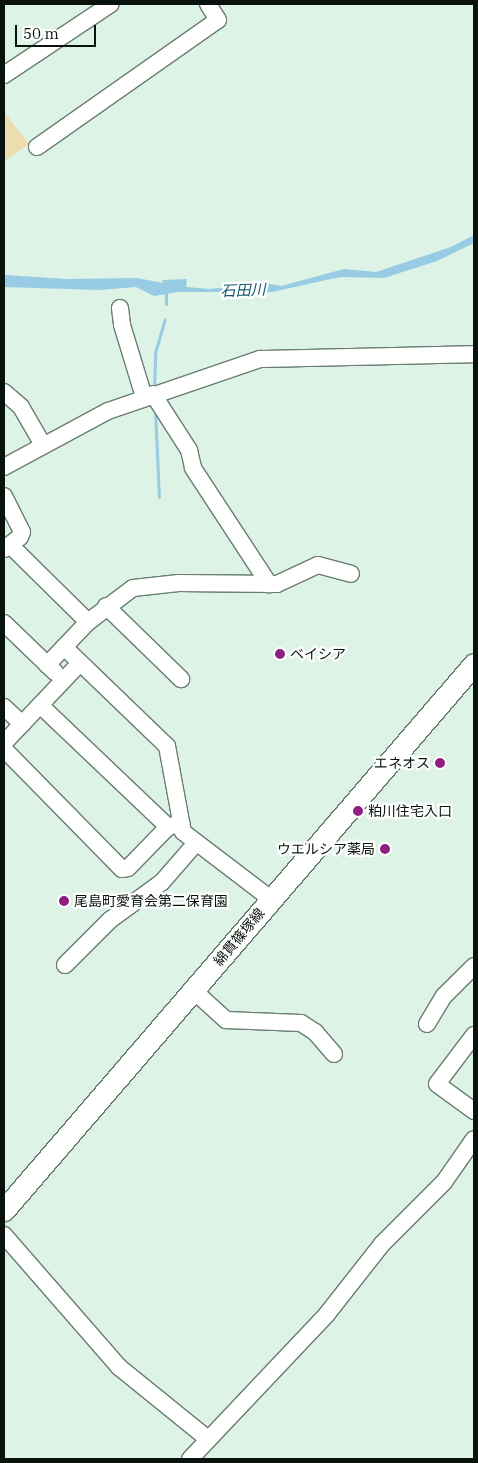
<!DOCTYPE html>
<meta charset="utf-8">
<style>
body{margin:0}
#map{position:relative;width:478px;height:1463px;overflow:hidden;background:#ddf3e6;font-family:"IBM Plex Serif","Noto Sans JP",serif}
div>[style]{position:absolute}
.green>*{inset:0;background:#eddcad}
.water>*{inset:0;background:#98cbe4}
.stream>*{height:3px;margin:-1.5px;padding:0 1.5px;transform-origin:1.5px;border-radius:1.5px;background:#98cbe4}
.roads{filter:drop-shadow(1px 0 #697d71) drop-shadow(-1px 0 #697d71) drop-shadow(0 1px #697d71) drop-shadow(0 -1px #697d71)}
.minor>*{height:16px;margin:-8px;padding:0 8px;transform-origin:8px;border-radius:8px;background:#fff}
.major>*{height:21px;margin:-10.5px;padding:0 10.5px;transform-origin:10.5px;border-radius:10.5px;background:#fff}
.dots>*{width:14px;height:14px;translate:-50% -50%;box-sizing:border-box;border:2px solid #fff;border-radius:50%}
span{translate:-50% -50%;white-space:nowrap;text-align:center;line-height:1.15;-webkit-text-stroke:4.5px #fff;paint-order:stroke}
.poi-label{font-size:14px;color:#0a120d}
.left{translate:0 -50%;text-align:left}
.right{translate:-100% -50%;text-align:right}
.street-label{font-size:14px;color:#0a120d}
.water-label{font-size:15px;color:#12546e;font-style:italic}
.frame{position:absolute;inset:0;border:5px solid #0a120d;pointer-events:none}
.scale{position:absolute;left:15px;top:25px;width:81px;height:22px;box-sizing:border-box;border:2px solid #0a120d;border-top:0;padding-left:6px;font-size:15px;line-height:18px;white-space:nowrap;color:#0a120d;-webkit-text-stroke:4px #fff;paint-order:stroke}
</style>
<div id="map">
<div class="green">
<div style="clip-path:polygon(4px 112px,29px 144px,4px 161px)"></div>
</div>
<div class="water">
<div style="clip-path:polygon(474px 235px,474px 243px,437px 261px,384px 278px,340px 277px,272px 292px,178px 292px,154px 296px,136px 287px,99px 290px,4px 287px,4px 275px,7px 275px,66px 279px,137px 278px,163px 283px,162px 280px,187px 279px,186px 287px,210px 289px,266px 283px,281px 286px,344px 269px,376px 272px,451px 247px)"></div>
</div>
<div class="stream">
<div style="left:166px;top:304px;width:15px;rotate:-90deg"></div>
<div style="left:154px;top:389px;width:36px;rotate:-88deg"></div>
<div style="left:155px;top:353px;width:35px;rotate:-74deg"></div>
<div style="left:155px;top:410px;width:87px;rotate:87.4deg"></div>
</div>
<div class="roads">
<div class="minor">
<div style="left:4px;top:75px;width:128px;rotate:-33.6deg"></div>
<div style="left:37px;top:147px;width:221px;rotate:-35.1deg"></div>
<div style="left:218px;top:20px;width:19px;rotate:-122deg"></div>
<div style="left:120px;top:308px;width:17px;rotate:83deg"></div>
<div style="left:122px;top:325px;width:75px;rotate:73deg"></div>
<div style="left:4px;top:392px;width:23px;rotate:41deg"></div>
<div style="left:21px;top:407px;width:44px;rotate:59.9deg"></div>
<div style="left:153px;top:394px;width:67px;rotate:57.3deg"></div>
<div style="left:189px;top:450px;width:18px;rotate:77deg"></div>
<div style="left:193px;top:468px;width:139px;rotate:56.8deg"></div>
<div style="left:4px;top:467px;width:118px;rotate:-28.3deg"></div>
<div style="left:108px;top:411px;width:161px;rotate:-18.9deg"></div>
<div style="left:260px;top:359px;width:214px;rotate:-1.3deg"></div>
<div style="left:4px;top:496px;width:40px;rotate:63.4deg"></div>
<div style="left:22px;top:532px;width:5px;rotate:112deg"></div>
<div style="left:20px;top:537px;width:20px;rotate:143deg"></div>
<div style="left:10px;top:545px;width:110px;rotate:44.6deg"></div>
<div style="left:106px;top:606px;width:105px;rotate:44.2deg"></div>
<div style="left:4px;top:623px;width:71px;rotate:43.9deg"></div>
<div style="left:64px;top:647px;width:143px;rotate:43.9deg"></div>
<div style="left:167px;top:746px;width:87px;rotate:79.5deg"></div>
<div style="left:183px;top:832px;width:111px;rotate:37.3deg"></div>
<div style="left:47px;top:665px;width:59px;rotate:-46.4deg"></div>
<div style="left:88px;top:622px;width:56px;rotate:-37.1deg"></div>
<div style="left:133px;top:588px;width:46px;rotate:-6.2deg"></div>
<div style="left:179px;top:583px;width:98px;rotate:0.6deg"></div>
<div style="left:277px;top:584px;width:45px;rotate:-24.9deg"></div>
<div style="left:318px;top:565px;width:34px;rotate:15deg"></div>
<div style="left:40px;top:705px;width:177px;rotate:43.6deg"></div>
<div style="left:4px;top:707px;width:25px;rotate:43deg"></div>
<div style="left:4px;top:743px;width:110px;rotate:-46.5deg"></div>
<div style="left:4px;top:749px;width:168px;rotate:45.5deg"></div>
<div style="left:122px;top:869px;width:6px;rotate:-9deg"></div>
<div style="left:128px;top:868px;width:57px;rotate:-45.7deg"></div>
<div style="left:168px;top:827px;width:14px;rotate:-17deg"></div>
<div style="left:65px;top:965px;width:64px;rotate:-45deg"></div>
<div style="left:110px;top:920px;width:64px;rotate:-36.2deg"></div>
<div style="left:162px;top:882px;width:52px;rotate:-48.9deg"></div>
<div style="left:193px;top:990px;width:45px;rotate:42.3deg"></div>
<div style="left:226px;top:1020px;width:75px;rotate:2.3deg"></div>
<div style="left:301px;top:1023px;width:17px;rotate:33deg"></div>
<div style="left:315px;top:1032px;width:29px;rotate:49deg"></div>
<div style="left:427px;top:1024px;width:33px;rotate:-59deg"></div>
<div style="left:444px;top:996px;width:42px;rotate:-45deg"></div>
<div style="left:474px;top:1035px;width:61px;rotate:127.1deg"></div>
<div style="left:437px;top:1084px;width:46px;rotate:36.1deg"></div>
<div style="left:4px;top:1235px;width:175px;rotate:48.9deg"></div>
<div style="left:119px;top:1367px;width:114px;rotate:39deg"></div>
<div style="left:190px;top:1459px;width:199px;rotate:-46.6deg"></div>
<div style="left:327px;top:1314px;width:89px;rotate:-51.8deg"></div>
<div style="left:382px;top:1244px;width:88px;rotate:-45deg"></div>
<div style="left:444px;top:1182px;width:52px;rotate:-55.1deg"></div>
</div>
<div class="major">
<div style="left:4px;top:1210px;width:720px;rotate:-49.28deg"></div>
</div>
</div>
<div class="dots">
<div style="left:280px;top:654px;background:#8f1f81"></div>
<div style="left:440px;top:763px;background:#8f1f81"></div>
<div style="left:358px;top:811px;background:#8f1f81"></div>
<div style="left:385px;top:849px;background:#8f1f81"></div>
<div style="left:64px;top:901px;background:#8f1f81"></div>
</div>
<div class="poi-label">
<span class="left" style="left:290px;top:654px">ベイシア</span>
<span class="right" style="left:430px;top:763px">エネオス</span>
<span class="left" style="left:368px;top:811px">粕川住宅入口</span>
<span class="right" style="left:375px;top:849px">ウエルシア薬局</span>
<span class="left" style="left:74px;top:901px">尾島町愛育会第二保育園</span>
</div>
<div class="street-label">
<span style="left:239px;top:937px;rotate:-50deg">綿貫篠塚線</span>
</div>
<div class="water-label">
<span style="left:243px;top:290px;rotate:-2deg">石田川</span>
</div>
<div class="frame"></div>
<div class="scale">50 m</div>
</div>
